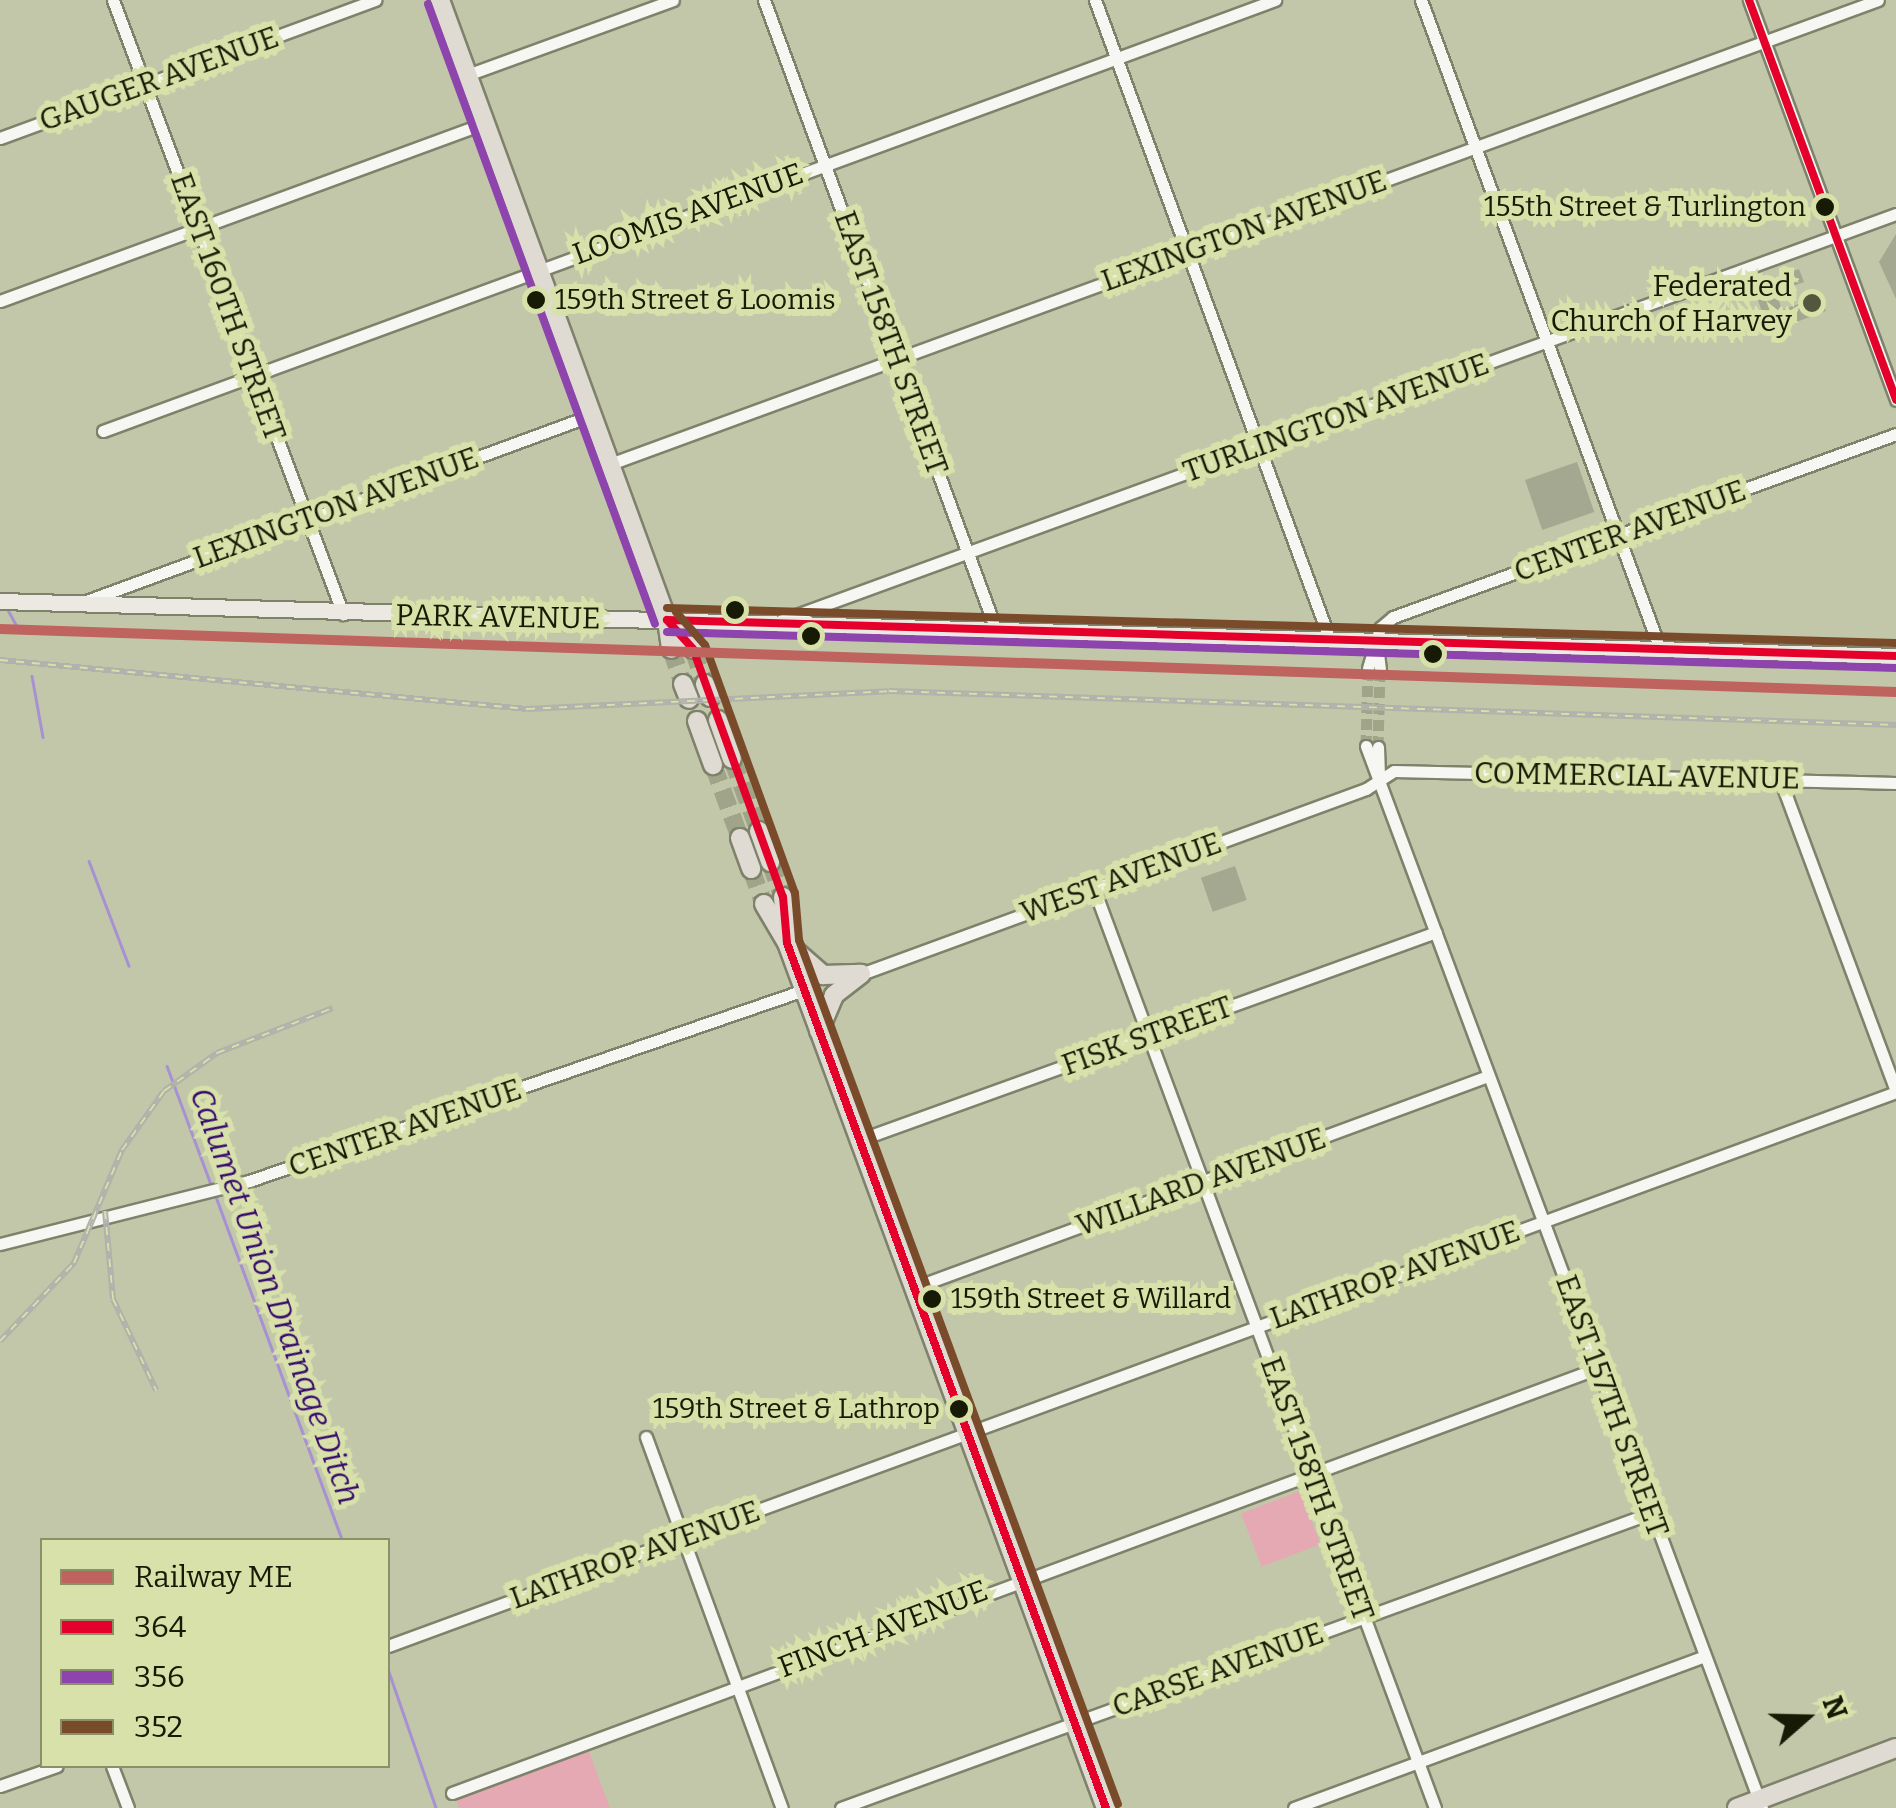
<!DOCTYPE html>
<style>
body{margin:0}
#map{position:relative;width:1896px;height:1808px;overflow:hidden;background:#c2c7a9;font-family:Bitter,serif}
div>[style]{position:absolute}
.green>*{inset:0;background:#e4a9b3;transform-origin:0 0}
.stream>*{height:2.5px;margin:-1.25px;padding:0 1.25px;transform-origin:1.25px;border-radius:1.25px;background:#a791d3}
.building>*{inset:0;background:#a4a890;transform-origin:0 0}
.street-tunnel>*{height:11px;margin-top:-5.5px;transform-origin:0;background:repeating-linear-gradient(90deg,#a0a488 0 11px,transparent 0 16.5px)}
.primary-tunnel>*{height:18px;margin-top:-9px;transform-origin:0;background:repeating-linear-gradient(90deg,#a0a488 0 18px,transparent 0 27px)}
.roads{filter:drop-shadow(2px 0 #7e826b) drop-shadow(-2px 0 #7e826b) drop-shadow(0 2px #7e826b) drop-shadow(0 -2px #7e826b)}
.street>*{height:11px;margin:-5.5px;padding:0 5.5px;transform-origin:5.5px;border-radius:5.5px;background:#f6f7f2}
.secondary>*{height:15px;margin:-7.5px;padding:0 7.5px;transform-origin:7.5px;border-radius:7.5px;background:#ebe9e2}
.primary>*{height:18px;margin:-9px;padding:0 9px;transform-origin:9px;border-radius:9px;background:#e0dbd2}
.rail>*{height:6px;margin-top:-3px;transform-origin:0;background:repeating-linear-gradient(90deg,#d7e1a9 0 8px,#b1b2ab 0 16px);box-sizing:border-box;border-block:2px solid #b1b2ab}
.bus-1>*{height:8px;margin:-4px;padding:0 4px;transform-origin:4px;border-radius:4px;background:#e4002b}
.bus-2>*{height:8px;margin:-4px;padding:0 4px;transform-origin:4px;border-radius:4px;background:#8e44ad}
.bus-3>*{height:8px;margin:-4px;padding:0 4px;transform-origin:4px;border-radius:4px;background:#7a4b2a}
.rail-1>*{height:10px;margin:-5px;padding:0 5px;transform-origin:5px;border-radius:5px;background:#be635e}
.dots>*{width:28px;height:28px;translate:-50% -50%;box-sizing:border-box;border:5px solid #d7e1a9;border-radius:50%}
span{translate:-50% -50%;white-space:nowrap;text-align:center;line-height:1.15;-webkit-text-stroke:10px #d7e1a9;paint-order:stroke}
.bus-label{font-size:28px;color:#171a05}
.right{translate:-100% -50%;text-align:right}
.left{translate:0 -50%;text-align:left}
.street-label{font-size:30px;color:#171a05}
.poi-label{font-size:30px;color:#171a05}
.water-label{font-size:32px;color:#370a6d;font-style:italic}
.legend{position:absolute;left:40px;top:1538px;width:350px;height:230px;box-sizing:border-box;background:#d7e1a9;border:2px solid #8a9167;margin:0;padding:12px 18px;list-style:none;font-size:30px;color:#171a05}
.legend li{display:flex;align-items:center;gap:20px;height:50px}
.legend b{width:50px;border:2px solid #8a9167}
.north{position:absolute;left:1756px;top:1668px;width:100px;height:100px;-webkit-text-stroke:8px #d7e1a9;paint-order:stroke;rotate:70deg;font-size:28px;font-weight:700;line-height:40px;text-align:center;color:#171a05}
.north::after{content:'';display:block;margin:auto;width:35px;height:45px;background:#171a05;clip-path:polygon(50% 0,100% 100%,50% 72%,0 100%)}
</style>
<div id="map">
<div class="green">
<div style="left:1300px;top:1491px;width:57px;height:63px;rotate:69deg"></div>
<div style="clip-path:polygon(588px 1749px,610px 1808px,459px 1808px,456px 1799px)"></div>
</div>
<div class="stream">
<div style="left:8px;top:610px;width:21px;rotate:61deg"></div>
<div style="left:32px;top:676px;width:62px;rotate:79.8deg"></div>
<div style="left:89px;top:861px;width:112px;rotate:69.1deg"></div>
<div style="left:167px;top:1066px;width:129px;rotate:69.6deg"></div>
<div style="left:215px;top:1194px;width:369px;rotate:69.8deg"></div>
<div style="left:388px;top:1669px;width:147px;rotate:70.9deg"></div>
</div>
<div class="building">
<div style="clip-path:polygon(1896px 234px,1896px 299px,1879px 262px)"></div>
<div style="clip-path:polygon(1799px 269px,1804px 282px,1776px 292px,1782px 310px,1820px 296px,1826px 311px,1769px 332px,1753px 286px)"></div>
<div style="left:1577px;top:462px;width:53px;height:55px;rotate:71deg"></div>
<div style="left:1235px;top:866px;width:36px;height:36px;rotate:71deg"></div>
</div>
<div class="street-tunnel">
<div style="left:1366px;top:746px;width:78px;rotate:-88.5deg"></div>
<div style="left:1378px;top:747px;width:78px;rotate:-88.5deg"></div>
</div>
<div class="primary-tunnel">
<div style="left:671px;top:649px;width:37px;rotate:71deg"></div>
<div style="left:693px;top:649px;width:37px;rotate:71deg"></div>
<div style="left:732px;top:759px;width:77px;rotate:69.4deg"></div>
<div style="left:713px;top:765px;width:78px;rotate:69.7deg"></div>
<div style="left:770px;top:862px;width:37px;rotate:70deg"></div>
<div style="left:751px;top:869px;width:37px;rotate:70deg"></div>
</div>
<div class="roads">
<div class="street">
<div style="left:113px;top:0;width:656px;rotate:69.46deg"></div>
<div style="left:764px;top:0;width:671px;rotate:69.78deg"></div>
<div style="left:1095px;top:0;width:682px;rotate:69.84deg"></div>
<div style="left:1421px;top:0;width:692px;rotate:69.78deg"></div>
<div style="left:1749px;top:0;width:426px;rotate:69.8deg"></div>
<div style="left:467px;top:75px;width:219px;rotate:-20deg"></div>
<div style="left:0;top:138px;width:400px;rotate:-20.2deg"></div>
<div style="left:0;top:301px;width:517px;rotate:-20.15deg"></div>
<div style="left:103px;top:431px;width:1249px;rotate:-20.19deg"></div>
<div style="left:610px;top:464px;width:1350px;rotate:-20.1deg"></div>
<div style="left:89px;top:600px;width:536px;rotate:-20.19deg"></div>
<div style="left:780px;top:621px;width:1188px;rotate:-20.04deg"></div>
<div style="left:1377px;top:645px;width:24px;rotate:83deg"></div>
<div style="left:1368px;top:668px;width:42px;rotate:-73.3deg"></div>
<div style="left:1380px;top:628px;width:17px;rotate:-40deg"></div>
<div style="left:1393px;top:617px;width:535px;rotate:-19.99deg"></div>
<div style="left:1366px;top:746px;width:1133px;rotate:69.55deg"></div>
<div style="left:1378px;top:747px;width:27px;rotate:88deg"></div>
<div style="left:1780px;top:779px;width:333px;rotate:69.6deg"></div>
<div style="left:1094px;top:889px;width:980px;rotate:69.64deg"></div>
<div style="left:861px;top:974px;width:538px;rotate:-20.12deg"></div>
<div style="left:1366px;top:789px;width:33px;rotate:-33deg"></div>
<div style="left:1394px;top:771px;width:502px;rotate:1.37deg"></div>
<div style="left:859px;top:1140px;width:613px;rotate:-19.82deg"></div>
<div style="left:0;top:1244px;width:257px;rotate:-14.2deg"></div>
<div style="left:249px;top:1181px;width:587px;rotate:-18.99deg"></div>
<div style="left:913px;top:1288px;width:613px;rotate:-20.24deg"></div>
<div style="left:646px;top:1437px;width:395px;rotate:69.9deg"></div>
<div style="left:388px;top:1646px;width:1607px;rotate:-20.17deg"></div>
<div style="left:112px;top:1766px;width:45px;rotate:69.1deg"></div>
<div style="left:0;top:1786px;width:60px;rotate:-19.3deg"></div>
<div style="left:452px;top:1793px;width:1222px;rotate:-20.35deg"></div>
<div style="left:841px;top:1808px;width:862px;rotate:-20.01deg"></div>
<div style="left:1294px;top:1808px;width:437px;rotate:-20.3deg"></div>
</div>
<div class="secondary">
<div style="left:0;top:601px;width:1897px;rotate:1.66deg"></div>
</div>
<div class="primary">
<div style="left:440px;top:0;width:660px;rotate:69.89deg"></div>
<div style="left:667px;top:620px;width:29px;rotate:82deg"></div>
<div style="left:667px;top:620px;width:39px;rotate:48deg"></div>
<div style="left:683px;top:684px;width:16px;rotate:68deg"></div>
<div style="left:705px;top:684px;width:14px;rotate:69deg"></div>
<div style="left:718px;top:720px;width:41px;rotate:70.3deg"></div>
<div style="left:697px;top:721px;width:47px;rotate:70deg"></div>
<div style="left:759px;top:831px;width:33px;rotate:70deg"></div>
<div style="left:740px;top:838px;width:33px;rotate:70deg"></div>
<div style="left:783px;top:897px;width:40px;rotate:84.3deg"></div>
<div style="left:764px;top:904px;width:45px;rotate:59.5deg"></div>
<div style="left:787px;top:943px;width:922px;rotate:69.76deg"></div>
<div style="left:791px;top:947px;width:43px;rotate:41.2deg"></div>
<div style="left:823px;top:975px;width:38px;rotate:-2deg"></div>
<div style="left:819px;top:1031px;width:39px;rotate:-67deg"></div>
<div style="left:834px;top:995px;width:34px;rotate:-38deg"></div>
<div style="left:1737px;top:1808px;width:170px;rotate:-20.7deg"></div>
</div>
</div>
<div class="rail">
<div style="left:0;top:660px;width:529px;rotate:5.31deg"></div>
<div style="left:527px;top:709px;width:362px;rotate:-2.8deg"></div>
<div style="left:889px;top:691px;width:1008px;rotate:1.93deg"></div>
<div style="left:105px;top:1211px;width:88px;rotate:84.8deg"></div>
<div style="left:113px;top:1299px;width:101px;rotate:64.7deg"></div>
<div style="left:0;top:1341px;width:108px;rotate:-46.5deg"></div>
<div style="left:74px;top:1263px;width:123px;rotate:-67deg"></div>
<div style="left:122px;top:1150px;width:72px;rotate:-54.6deg"></div>
<div style="left:164px;top:1091px;width:65px;rotate:-35.6deg"></div>
<div style="left:217px;top:1053px;width:124px;rotate:-21.2deg"></div>
</div>
<div class="bus-1">
<div style="left:1749px;top:0;width:426px;rotate:69.8deg"></div>
<div style="left:667px;top:620px;width:39px;rotate:48deg"></div>
<div style="left:693px;top:649px;width:264px;rotate:70.1deg"></div>
<div style="left:783px;top:897px;width:46px;rotate:85deg"></div>
<div style="left:787px;top:943px;width:922px;rotate:69.76deg"></div>
<div style="left:667px;top:620px;width:1230px;rotate:1.68deg"></div>
</div>
<div class="bus-2">
<div style="left:428px;top:4px;width:660px;rotate:69.89deg"></div>
<div style="left:667px;top:632px;width:1230px;rotate:1.68deg"></div>
</div>
<div class="bus-3">
<div style="left:667px;top:608px;width:1229px;rotate:1.63deg"></div>
<div style="left:676px;top:612px;width:44px;rotate:48.7deg"></div>
<div style="left:705px;top:645px;width:264px;rotate:70.1deg"></div>
<div style="left:795px;top:893px;width:47px;rotate:85.1deg"></div>
<div style="left:799px;top:940px;width:921px;rotate:69.74deg"></div>
</div>
<div class="rail-1">
<div style="left:0;top:629px;width:1897px;rotate:1.9deg"></div>
</div>
<div class="dots">
<div style="left:1825px;top:207px;background:#171a05"></div>
<div style="left:536px;top:300px;background:#171a05"></div>
<div style="left:1812px;top:303px;background:#53573e"></div>
<div style="left:735px;top:610px;background:#171a05"></div>
<div style="left:811px;top:636px;background:#171a05"></div>
<div style="left:1433px;top:654px;background:#171a05"></div>
<div style="left:932px;top:1299px;background:#171a05"></div>
<div style="left:959px;top:1409px;background:#171a05"></div>
</div>
<div class="bus-label">
<span class="right" style="left:1806px;top:207px">155th Street &amp; Turlington</span>
<span class="left" style="left:555px;top:300px">159th Street &amp; Loomis</span>
<span class="left" style="left:951px;top:1299px">159th Street &amp; Willard</span>
<span class="right" style="left:940px;top:1409px">159th Street &amp; Lathrop</span>
</div>
<div class="street-label">
<span style="left:159px;top:79px;rotate:-20deg">GAUGER AVENUE</span>
<span style="left:688px;top:214px;rotate:-20deg">LOOMIS AVENUE</span>
<span style="left:1244px;top:231px;rotate:-20deg">LEXINGTON AVENUE</span>
<span style="left:228px;top:307px;rotate:70deg">EAST 160TH STREET</span>
<span style="left:891px;top:343px;rotate:70deg">EAST 158TH STREET</span>
<span style="left:1336px;top:418px;rotate:-20deg">TURLINGTON AVENUE</span>
<span style="left:336px;top:508px;rotate:-20deg">LEXINGTON AVENUE</span>
<span style="left:1630px;top:531px;rotate:-20deg">CENTER AVENUE</span>
<span style="left:498px;top:617px;rotate:1deg">PARK AVENUE</span>
<span style="left:1637px;top:776px;rotate:1deg">COMMERCIAL AVENUE</span>
<span style="left:1121px;top:878px;rotate:-20deg">WEST AVENUE</span>
<span style="left:1147px;top:1036px;rotate:-20deg">FISK STREET</span>
<span style="left:405px;top:1128px;rotate:-19deg">CENTER AVENUE</span>
<span style="left:1201px;top:1182px;rotate:-20deg">WILLARD AVENUE</span>
<span style="left:1395px;top:1275px;rotate:-20deg">LATHROP AVENUE</span>
<span style="left:1612px;top:1406px;rotate:70deg">EAST 157TH STREET</span>
<span style="left:1317px;top:1489px;rotate:70deg">EAST 158TH STREET</span>
<span style="left:635px;top:1555px;rotate:-20deg">LATHROP AVENUE</span>
<span style="left:883px;top:1629px;rotate:-21deg">FINCH AVENUE</span>
<span style="left:1218px;top:1670px;rotate:-20deg">CARSE AVENUE</span>
</div>
<div class="poi-label">
<span class="right" style="left:1792px;top:303px">Federated<br>Church of Harvey</span>
</div>
<div class="water-label">
<span style="left:275px;top:1296px;rotate:70deg">Calumet Union Drainage Ditch</span>
</div>
<ul class="legend">
<li><b style="height:12px;background:#be635e"></b>Railway ME</li>
<li><b style="height:12px;background:#e4002b"></b>364</li>
<li><b style="height:12px;background:#8e44ad"></b>356</li>
<li><b style="height:12px;background:#7a4b2a"></b>352</li>
</ul>
<div class="north">N</div>
</div>
